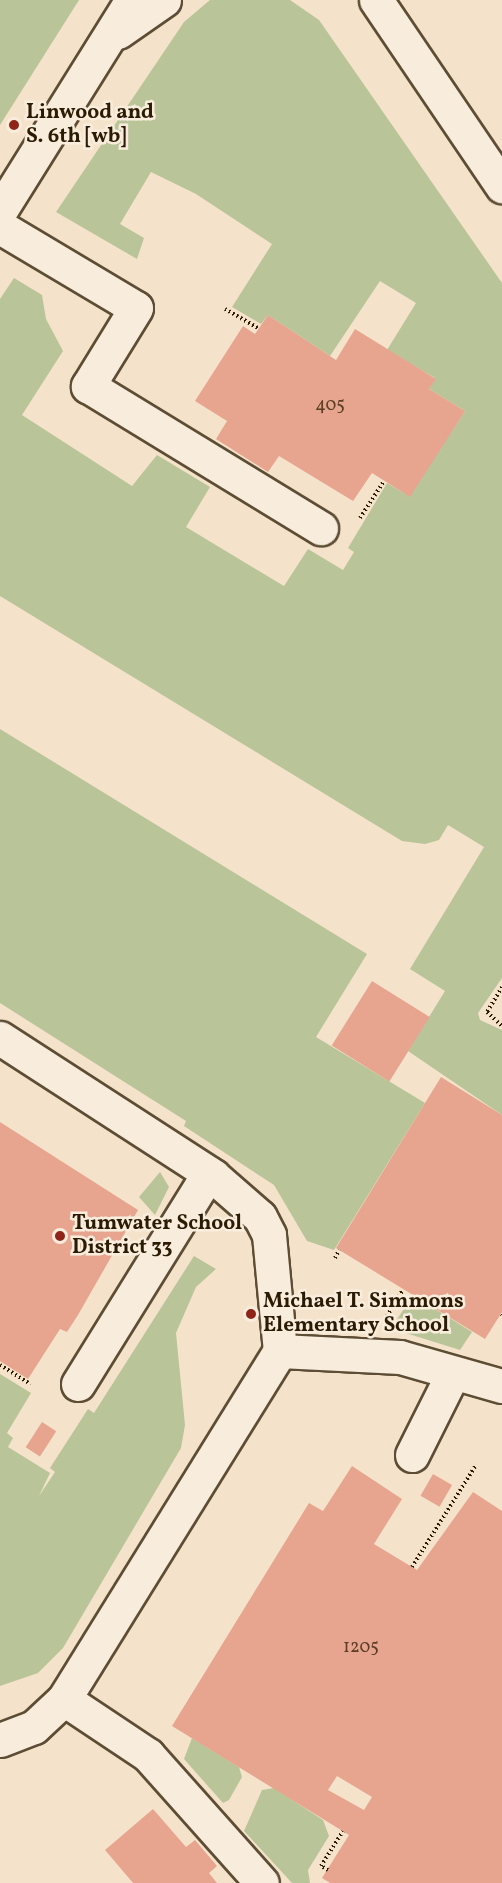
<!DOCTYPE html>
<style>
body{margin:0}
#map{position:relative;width:502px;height:1883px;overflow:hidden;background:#f4e3ca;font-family:Vollkorn,serif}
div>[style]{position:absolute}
.green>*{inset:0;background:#b9c499}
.building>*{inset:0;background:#e7a58f;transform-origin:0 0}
.path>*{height:4px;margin-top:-2px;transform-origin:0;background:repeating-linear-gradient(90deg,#2b1b02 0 1.5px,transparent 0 4.5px)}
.roads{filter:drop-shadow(2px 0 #5d4d34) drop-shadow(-2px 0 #5d4d34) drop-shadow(0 2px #5d4d34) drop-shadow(0 -2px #5d4d34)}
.minor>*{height:33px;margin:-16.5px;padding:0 16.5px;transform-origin:16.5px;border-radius:16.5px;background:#f8eddd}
.dots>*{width:16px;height:16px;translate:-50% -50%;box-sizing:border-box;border:3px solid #f8eddd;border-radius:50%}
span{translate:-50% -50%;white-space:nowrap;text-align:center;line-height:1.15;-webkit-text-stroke:5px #f8eddd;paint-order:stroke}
.number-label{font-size:18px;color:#5a3e25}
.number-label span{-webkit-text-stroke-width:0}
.poi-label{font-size:21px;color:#2b1b02;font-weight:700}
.left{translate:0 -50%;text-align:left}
</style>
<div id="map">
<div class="green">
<div style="clip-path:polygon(0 0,79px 0,0 125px)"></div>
<div style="clip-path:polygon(210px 0,290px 0,319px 20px,502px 283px,502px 978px,478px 1013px,480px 1020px,502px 1030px,502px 1115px,408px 1051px,445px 991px,410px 969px,484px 847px,448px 825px,439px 840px,425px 844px,402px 841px,0 596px,0 299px,14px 278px,42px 295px,46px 319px,63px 351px,22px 415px,132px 486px,157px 455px,210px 487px,186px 527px,284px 586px,308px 549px,343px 570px,354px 552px,348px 548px,387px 483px,409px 496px,465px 411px,429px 389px,435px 378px,387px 350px,416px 303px,380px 281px,330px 356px,268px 315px,261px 324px,232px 307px,272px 244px,196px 194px,151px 172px,120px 224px,144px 238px,137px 259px,56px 212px,184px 22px)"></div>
<div style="clip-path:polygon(0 729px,367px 954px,316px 1037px,425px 1103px,334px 1250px,307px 1241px,274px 1185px,184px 1126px,186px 1121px,0 1003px)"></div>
<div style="clip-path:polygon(160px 1172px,169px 1187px,155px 1215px,139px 1197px)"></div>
<div style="clip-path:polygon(194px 1256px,216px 1269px,196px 1287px,176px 1333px,185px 1425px,181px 1448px,63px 1648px,38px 1673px,0 1686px,0 1374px,31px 1393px,7px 1433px,13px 1438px,8px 1447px,50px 1473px,39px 1496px,55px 1472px,50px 1468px,88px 1409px,94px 1413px)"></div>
<div style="clip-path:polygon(413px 1295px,472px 1332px,460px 1350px,396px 1330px,394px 1324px)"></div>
<div style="clip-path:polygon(192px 1738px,239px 1767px,242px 1777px,229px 1800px,223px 1803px,184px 1759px)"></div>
<div style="clip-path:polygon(274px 1788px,323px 1820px,329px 1836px,308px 1870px,310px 1883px,292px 1883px,244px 1831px,262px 1790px)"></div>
</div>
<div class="building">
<div style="clip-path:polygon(268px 315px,336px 360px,355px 329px,436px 379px,429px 389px,465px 411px,410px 497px,372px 473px,353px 501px,279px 456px,268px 472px,216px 439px,227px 421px,195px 401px,243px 326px,255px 334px)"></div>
<div style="left:372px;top:981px;width:68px;height:76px;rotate:32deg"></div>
<div style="clip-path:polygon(441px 1077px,502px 1115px,502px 1312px,485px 1339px,336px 1248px)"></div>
<div style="clip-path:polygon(0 1122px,138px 1210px,78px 1315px,67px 1332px,60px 1329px,28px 1379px,0 1361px)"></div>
<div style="left:42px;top:1422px;width:17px;height:30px;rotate:33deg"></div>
<div style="clip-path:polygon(evenodd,352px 1466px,402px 1499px,374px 1544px,417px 1570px,473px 1492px,502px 1511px,502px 1883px,330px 1883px,322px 1878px,349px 1835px,172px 1726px,309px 1503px,323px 1511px,352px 1466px,337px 1776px,372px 1797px,364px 1810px,328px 1790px,337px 1776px)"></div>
<div style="left:433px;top:1474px;width:22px;height:25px;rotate:30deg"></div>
<div style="clip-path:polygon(153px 1809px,186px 1847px,195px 1840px,217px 1866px,209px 1873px,217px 1883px,133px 1883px,105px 1850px)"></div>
</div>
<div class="path">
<div style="left:225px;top:309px;width:39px;rotate:30deg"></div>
<div style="left:360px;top:518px;width:44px;rotate:-57deg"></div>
<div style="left:502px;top:987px;width:29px;rotate:121deg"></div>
<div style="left:487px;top:1012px;width:21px;rotate:43deg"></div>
<div style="left:335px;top:1258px;width:9px;rotate:-63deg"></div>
<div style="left:501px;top:1314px;width:1px;rotate:45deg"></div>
<div style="left:387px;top:1316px;width:31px;rotate:-59deg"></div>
<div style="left:0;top:1365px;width:36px;rotate:32deg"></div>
<div style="left:412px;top:1567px;width:120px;rotate:-57.9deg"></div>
<div style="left:328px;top:1870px;width:8px;rotate:-150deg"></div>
<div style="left:321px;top:1866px;width:41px;rotate:-57.8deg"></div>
</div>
<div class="roads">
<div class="minor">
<div style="left:376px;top:0;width:225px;rotate:55.9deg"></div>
<div style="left:118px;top:32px;width:56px;rotate:-34.8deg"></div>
<div style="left:0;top:211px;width:249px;rotate:-58deg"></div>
<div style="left:0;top:227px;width:158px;rotate:30.8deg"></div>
<div style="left:136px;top:308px;width:92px;rotate:121.6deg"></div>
<div style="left:88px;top:386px;width:273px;rotate:31.4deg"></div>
<div style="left:0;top:1038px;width:254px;rotate:32.9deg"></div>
<div style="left:213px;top:1176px;width:62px;rotate:41.1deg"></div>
<div style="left:260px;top:1217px;width:20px;rotate:63deg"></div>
<div style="left:269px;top:1235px;width:117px;rotate:84.6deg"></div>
<div style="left:280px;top:1351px;width:120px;rotate:2.9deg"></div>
<div style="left:400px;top:1357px;width:106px;rotate:15.9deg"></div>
<div style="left:78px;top:1384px;width:248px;rotate:-58.2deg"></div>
<div style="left:412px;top:1455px;width:89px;rotate:-63.4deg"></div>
<div style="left:64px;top:1699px;width:101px;rotate:33.7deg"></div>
<div style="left:148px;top:1755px;width:171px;rotate:48.3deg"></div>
<div style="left:0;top:1740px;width:36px;rotate:-21deg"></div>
<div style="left:34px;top:1727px;width:41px;rotate:-43deg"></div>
<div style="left:64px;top:1699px;width:410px;rotate:-58.2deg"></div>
</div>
</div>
<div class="dots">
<div style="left:14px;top:125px;background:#8f2418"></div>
<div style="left:60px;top:1236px;background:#8f2418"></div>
<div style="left:251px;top:1314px;background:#8f2418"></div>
</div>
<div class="number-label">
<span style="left:330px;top:406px">405</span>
<span style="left:361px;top:1648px">1205</span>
</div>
<div class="poi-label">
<span class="left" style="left:26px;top:125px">Linwood and<br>S. 6th [wb]</span>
<span class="left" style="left:72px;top:1236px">Tumwater School<br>District 33</span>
<span class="left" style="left:263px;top:1314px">Michael T. Simmons<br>Elementary School</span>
</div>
</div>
